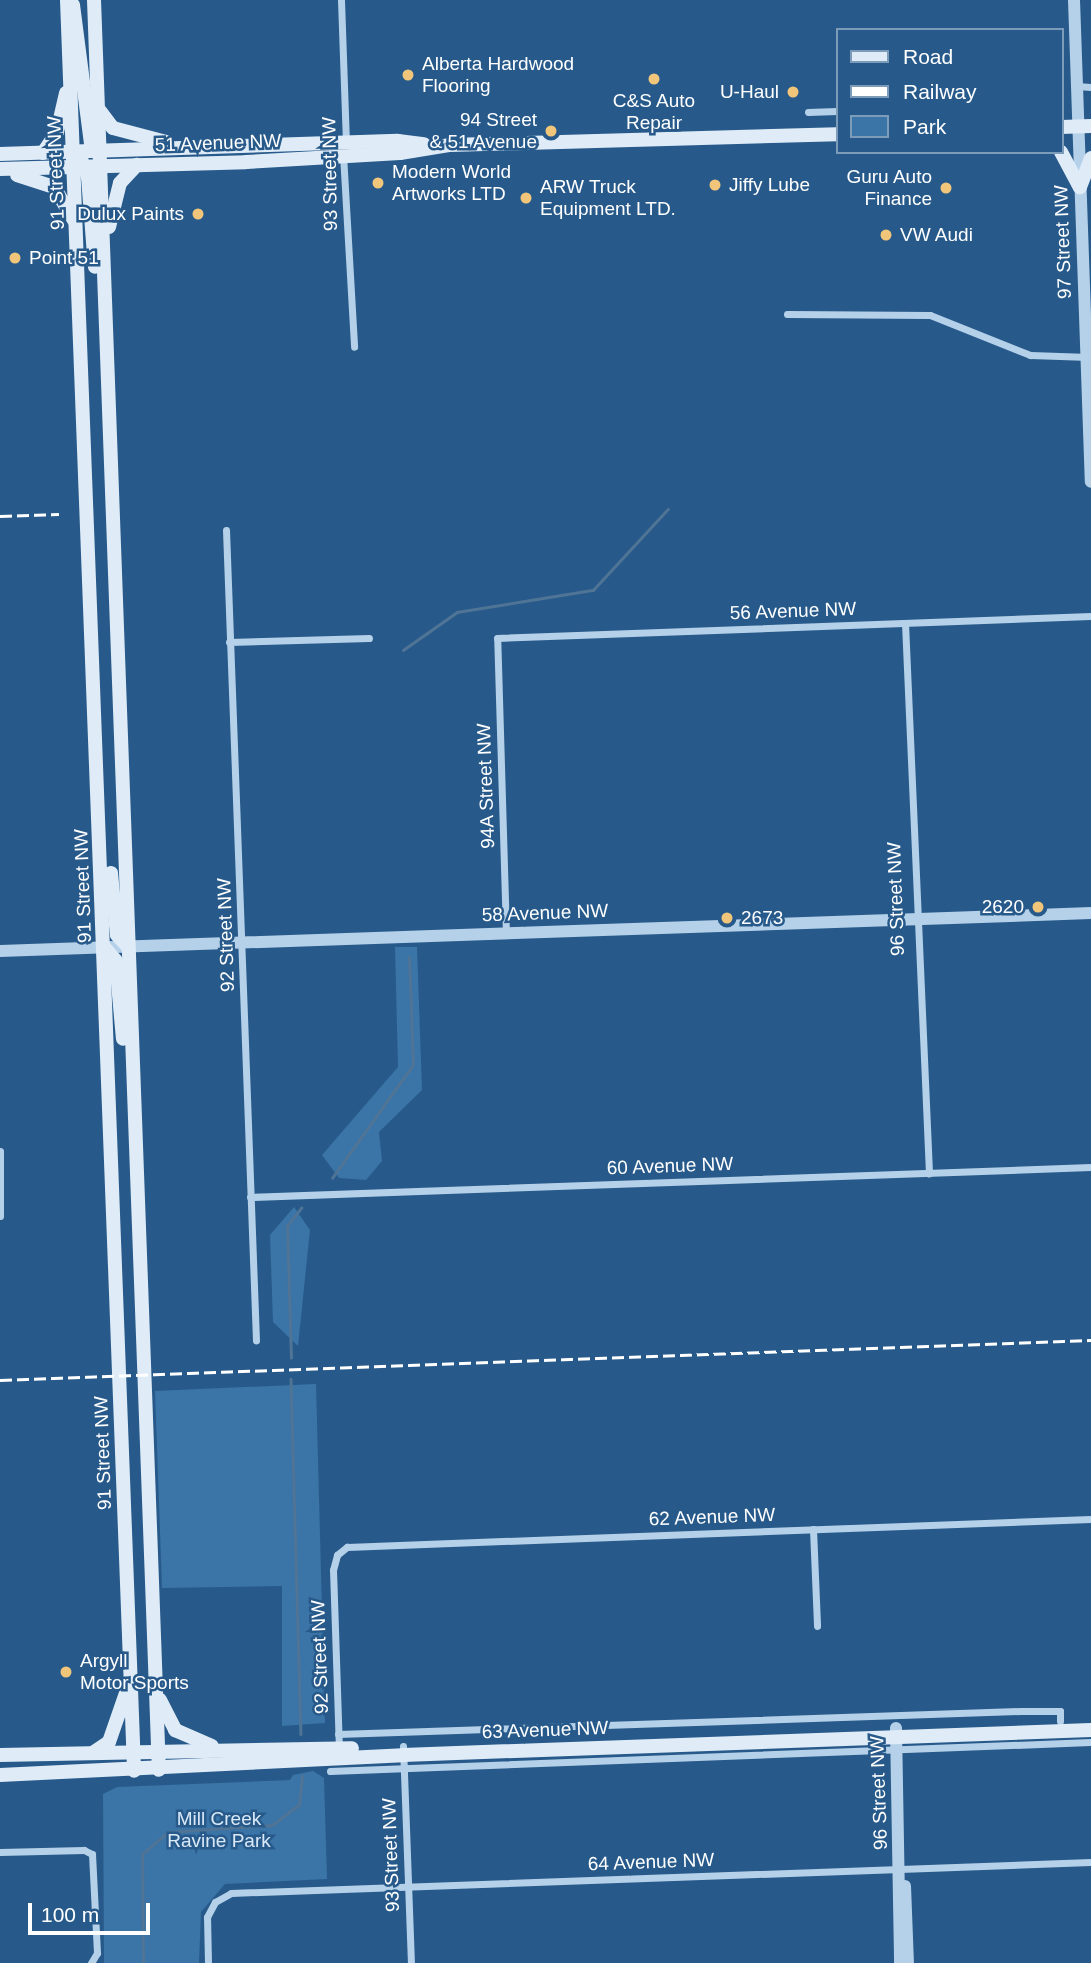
<!DOCTYPE html>
<style>
body{margin:0}
#map{position:relative;width:1091px;height:1963px;overflow:hidden;background:#275a8a;font-family:Helvetica,sans-serif}
div>[style]{position:absolute}
.green>*{inset:0;background:#3b74a7}
.stream>*{height:2.5px;margin:-1.25px;padding:0 1.25px;transform-origin:1.25px;border-radius:1.25px;background:#507495}
.minor>*{height:7px;margin:-3.5px;padding:0 3.5px;transform-origin:3.5px;border-radius:3.5px;background:#b5d1e9}
.tertiary>*{height:12px;margin:-6px;padding:0 6px;transform-origin:6px;border-radius:6px;background:#b5d1e9}
.secondary>*{height:14px;margin:-7px;padding:0 7px;transform-origin:7px;border-radius:7px;background:#dfecf8}
.rail>*{height:2.5px;margin-top:-1.25px;transform-origin:0;background:repeating-linear-gradient(90deg,#fff 0 12px,transparent 0 17px)}
.dots>*{width:19px;height:19px;translate:-50% -50%;box-sizing:border-box;border:4px solid #275a8a;border-radius:50%}
span{translate:-50% -50%;white-space:nowrap;text-align:center;line-height:1.15;-webkit-text-stroke:5px #275a8a;paint-order:stroke}
.poi-label{font-size:19px;color:#fff}
.left{translate:0 -50%;text-align:left}
.right{translate:-100% -50%;text-align:right}
.street-label{font-size:19px;color:#fff}
.park-label{font-size:19px;color:#d9e9f7}
.legend{position:absolute;left:836px;top:28px;width:228px;height:126px;box-sizing:border-box;background:#275a8a;border:2px solid #7d9cb9;margin:0;padding:9px 12px;list-style:none;font-size:21px;color:#fff}
.legend li{display:flex;align-items:center;gap:14px;height:35px}
.legend b{width:35px;border:2px solid #7d9cb9}
.scale{position:absolute;left:28px;top:1903px;width:122px;height:32px;box-sizing:border-box;border:4px solid #fff;border-top:0;padding-left:9px;font-size:21px;line-height:24px;white-space:nowrap;color:#fff;-webkit-text-stroke:5px #275a8a;paint-order:stroke}
</style>
<div id="map">
<div class="green">
<div style="clip-path:polygon(395px 947px,417px 947px,422px 1090px,379px 1132px,382px 1161px,366px 1180px,339px 1178px,322px 1155px,398px 1067px)"></div>
<div style="clip-path:polygon(294px 1207px,310px 1230px,298px 1346px,273px 1322px,270px 1235px)"></div>
<div style="clip-path:polygon(316px 1384px,325px 1723px,282px 1726px,282px 1586px,162px 1588px,155px 1391px)"></div>
<div style="clip-path:polygon(313px 1771px,324px 1778px,327px 1879px,225px 1884px,201px 1912px,199px 1963px,104px 1963px,103px 1794px,117px 1787px,290px 1780px,293px 1775px)"></div>
</div>
<div class="stream">
<div style="left:403px;top:650px;width:66px;rotate:-35.1deg"></div>
<div style="left:457px;top:612px;width:138px;rotate:-9.2deg"></div>
<div style="left:593px;top:590px;width:110px;rotate:-47.2deg"></div>
<div style="left:332px;top:1178px;width:139px;rotate:-54.4deg"></div>
<div style="left:413px;top:1065px;width:107px;rotate:-92.1deg"></div>
<div style="left:291px;top:1358px;width:132px;rotate:-91.7deg"></div>
<div style="left:287px;top:1226px;width:23px;rotate:-52deg"></div>
<div style="left:291px;top:1379px;width:355px;rotate:88.4deg"></div>
<div style="left:143px;top:1963px;width:109px;rotate:-90.5deg"></div>
<div style="left:142px;top:1854px;width:34px;rotate:-40deg"></div>
<div style="left:168px;top:1832px;width:104px;rotate:-3.9deg"></div>
<div style="left:272px;top:1825px;width:34px;rotate:-37deg"></div>
<div style="left:299px;top:1805px;width:29px;rotate:-84deg"></div>
</div>
<div class="minor">
<div style="left:341px;top:0;width:143px;rotate:88deg"></div>
<div style="left:1077px;top:86px;width:14px;rotate:4deg"></div>
<div style="left:808px;top:112px;width:29px;rotate:-2deg"></div>
<div style="left:343px;top:154px;width:193px;rotate:86.7deg"></div>
<div style="left:787px;top:314px;width:143px;rotate:0.4deg"></div>
<div style="left:930px;top:315px;width:108px;rotate:21.8deg"></div>
<div style="left:1030px;top:355px;width:59px;rotate:1.9deg"></div>
<div style="left:226px;top:530px;width:811px;rotate:87.88deg"></div>
<div style="left:905px;top:623px;width:551px;rotate:87.5deg"></div>
<div style="left:229px;top:642px;width:140px;rotate:-1.6deg"></div>
<div style="left:506px;top:934px;width:296px;rotate:-91.7deg"></div>
<div style="left:497px;top:638px;width:594px;rotate:-2.12deg"></div>
<div style="left:0;top:1151px;width:65px;rotate:90deg"></div>
<div style="left:250px;top:1197px;width:842px;rotate:-2.04deg"></div>
<div style="left:813px;top:1529px;width:97px;rotate:87.6deg"></div>
<div style="left:338px;top:1734px;width:683px;rotate:-1.93deg"></div>
<div style="left:1021px;top:1711px;width:39px"></div>
<div style="left:1060px;top:1711px;width:10px;rotate:90deg"></div>
<div style="left:403px;top:1746px;width:217px;rotate:87.9deg"></div>
<div style="left:339px;top:1750px;width:180px;rotate:-91.9deg"></div>
<div style="left:333px;top:1570px;width:16px;rotate:-75deg"></div>
<div style="left:337px;top:1555px;width:13px;rotate:-39deg"></div>
<div style="left:347px;top:1547px;width:745px;rotate:-2.16deg"></div>
<div style="left:330px;top:1771px;width:762px;rotate:-2.18deg"></div>
<div style="left:0;top:1852px;width:84px;rotate:-1.4deg"></div>
<div style="left:84px;top:1850px;width:9px;rotate:27deg"></div>
<div style="left:92px;top:1854px;width:99px;rotate:87.1deg"></div>
<div style="left:97px;top:1953px;width:12px;rotate:121deg"></div>
<div style="left:208px;top:1963px;width:46px;rotate:-91.2deg"></div>
<div style="left:207px;top:1917px;width:17px;rotate:-62deg"></div>
<div style="left:215px;top:1902px;width:18px;rotate:-29deg"></div>
<div style="left:231px;top:1893px;width:861px;rotate:-2.06deg"></div>
</div>
<div class="tertiary">
<div style="left:1074px;top:0;width:482px;rotate:88deg"></div>
<div style="left:0;top:951px;width:1092px;rotate:-1.99deg"></div>
<div style="left:896px;top:1728px;width:235px;rotate:89deg"></div>
<div style="left:905px;top:1886px;width:77px;rotate:87.8deg"></div>
</div>
<div class="secondary">
<div style="left:67px;top:0;width:1772px;rotate:87.83deg"></div>
<div style="left:94px;top:0;width:1771px;rotate:87.9deg"></div>
<div style="left:73px;top:5px;width:147px;rotate:82.6deg"></div>
<div style="left:100px;top:111px;width:21px;rotate:53deg"></div>
<div style="left:113px;top:128px;width:55px;rotate:14.8deg"></div>
<div style="left:1061px;top:127px;width:30px;rotate:-2deg"></div>
<div style="left:1061px;top:152px;width:40px;rotate:62deg"></div>
<div style="left:43px;top:153px;width:25px;rotate:-56deg"></div>
<div style="left:57px;top:132px;width:40px;rotate:-77deg"></div>
<div style="left:0;top:154px;width:398px;rotate:-1.9deg"></div>
<div style="left:398px;top:141px;width:26px;rotate:7deg"></div>
<div style="left:81px;top:159px;width:19px;rotate:69deg"></div>
<div style="left:88px;top:177px;width:90px;rotate:85.6deg"></div>
<div style="left:0;top:169px;width:246px;rotate:-1.6deg"></div>
<div style="left:246px;top:162px;width:154px;rotate:-3.3deg"></div>
<div style="left:400px;top:153px;width:51px;rotate:-9.1deg"></div>
<div style="left:450px;top:145px;width:387px;rotate:-1.6deg"></div>
<div style="left:17px;top:175px;width:39px;rotate:18deg"></div>
<div style="left:54px;top:187px;width:39px;rotate:59deg"></div>
<div style="left:1080px;top:187px;width:31px;rotate:-69deg"></div>
<div style="left:109px;top:227px;width:45px;rotate:-76deg"></div>
<div style="left:120px;top:183px;width:25px;rotate:-47deg"></div>
<div style="left:111px;top:873px;width:62px;rotate:84.5deg"></div>
<div style="left:117px;top:935px;width:16px;rotate:47deg"></div>
<div style="left:104px;top:947px;width:18px;rotate:49deg"></div>
<div style="left:116px;top:961px;width:78px;rotate:84.9deg"></div>
<div style="left:160px;top:1700px;width:34px;rotate:63deg"></div>
<div style="left:175px;top:1730px;width:40px;rotate:23.4deg"></div>
<div style="left:94px;top:1752px;width:18px;rotate:-34deg"></div>
<div style="left:109px;top:1742px;width:58px;rotate:-70.9deg"></div>
<div style="left:0;top:1755px;width:352px;rotate:-1.1deg"></div>
<div style="left:0;top:1775px;width:403px;rotate:-2.8deg"></div>
<div style="left:403px;top:1755px;width:688px;rotate:-2.08deg"></div>
</div>
<div class="rail">
<div style="left:0;top:516px;width:59px;rotate:-1.9deg"></div>
<div style="left:0;top:1380px;width:1092px;rotate:-2.1deg"></div>
</div>
<div class="dots">
<div style="left:408px;top:75px;background:#f2c67a"></div>
<div style="left:654px;top:79px;background:#f2c67a"></div>
<div style="left:793px;top:92px;background:#f2c67a"></div>
<div style="left:551px;top:131px;background:#f2c67a"></div>
<div style="left:378px;top:183px;background:#f2c67a"></div>
<div style="left:715px;top:185px;background:#f2c67a"></div>
<div style="left:946px;top:188px;background:#f2c67a"></div>
<div style="left:526px;top:198px;background:#f2c67a"></div>
<div style="left:198px;top:214px;background:#f2c67a"></div>
<div style="left:886px;top:235px;background:#f2c67a"></div>
<div style="left:15px;top:258px;background:#f2c67a"></div>
<div style="left:1038px;top:907px;background:#f2c67a"></div>
<div style="left:727px;top:918px;background:#f2c67a"></div>
<div style="left:66px;top:1672px;background:#f2c67a"></div>
</div>
<div class="poi-label">
<span class="left" style="left:422px;top:75px">Alberta Hardwood<br>Flooring</span>
<span class="right" style="left:779px;top:92px">U-Haul</span>
<span style="left:654px;top:112px">C&amp;S Auto<br>Repair</span>
<span class="right" style="left:537px;top:131px">94 Street<br>&amp; 51 Avenue</span>
<span class="left" style="left:392px;top:183px">Modern World<br>Artworks LTD</span>
<span class="right" style="left:932px;top:188px">Guru Auto<br>Finance</span>
<span class="left" style="left:729px;top:185px">Jiffy Lube</span>
<span class="left" style="left:540px;top:198px">ARW Truck<br>Equipment LTD.</span>
<span class="right" style="left:184px;top:214px">Dulux Paints</span>
<span class="left" style="left:900px;top:235px">VW Audi</span>
<span class="left" style="left:29px;top:258px">Point 51</span>
<span class="right" style="left:1024px;top:907px">2620</span>
<span class="left" style="left:741px;top:918px">2673</span>
<span class="left" style="left:80px;top:1672px">Argyll<br>Motor Sports</span>
</div>
<div class="street-label">
<span style="left:218px;top:143px;rotate:-2deg">51 Avenue NW</span>
<span style="left:56px;top:173px;rotate:-92deg">91 Street NW</span>
<span style="left:330px;top:174px;rotate:-91deg">93 Street NW</span>
<span style="left:1063px;top:242px;rotate:-92deg">97 Street NW</span>
<span style="left:793px;top:611px;rotate:-2deg">56 Avenue NW</span>
<span style="left:486px;top:786px;rotate:-92deg">94A Street NW</span>
<span style="left:83px;top:886px;rotate:-92deg">91 Street NW</span>
<span style="left:896px;top:899px;rotate:-92deg">96 Street NW</span>
<span style="left:545px;top:913px;rotate:-2deg">58 Avenue NW</span>
<span style="left:226px;top:935px;rotate:-92deg">92 Street NW</span>
<span style="left:670px;top:1166px;rotate:-2deg">60 Avenue NW</span>
<span style="left:103px;top:1453px;rotate:-92deg">91 Street NW</span>
<span style="left:712px;top:1517px;rotate:-2deg">62 Avenue NW</span>
<span style="left:320px;top:1657px;rotate:-92deg">92 Street NW</span>
<span style="left:545px;top:1730px;rotate:-2deg">63 Avenue NW</span>
<span style="left:879px;top:1793px;rotate:-92deg">96 Street NW</span>
<span style="left:391px;top:1855px;rotate:-92deg">93 Street NW</span>
<span style="left:651px;top:1862px;rotate:-2deg">64 Avenue NW</span>
</div>
<div class="park-label">
<span style="left:219px;top:1830px">Mill Creek<br>Ravine Park</span>
</div>
<ul class="legend">
<li><b style="height:9px;background:#dfecf8"></b>Road</li>
<li><b style="height:9px;background:#fff"></b>Railway</li>
<li><b style="height:19px;background:#3b74a7"></b>Park</li>
</ul>
<div class="scale">100 m</div>
</div>
